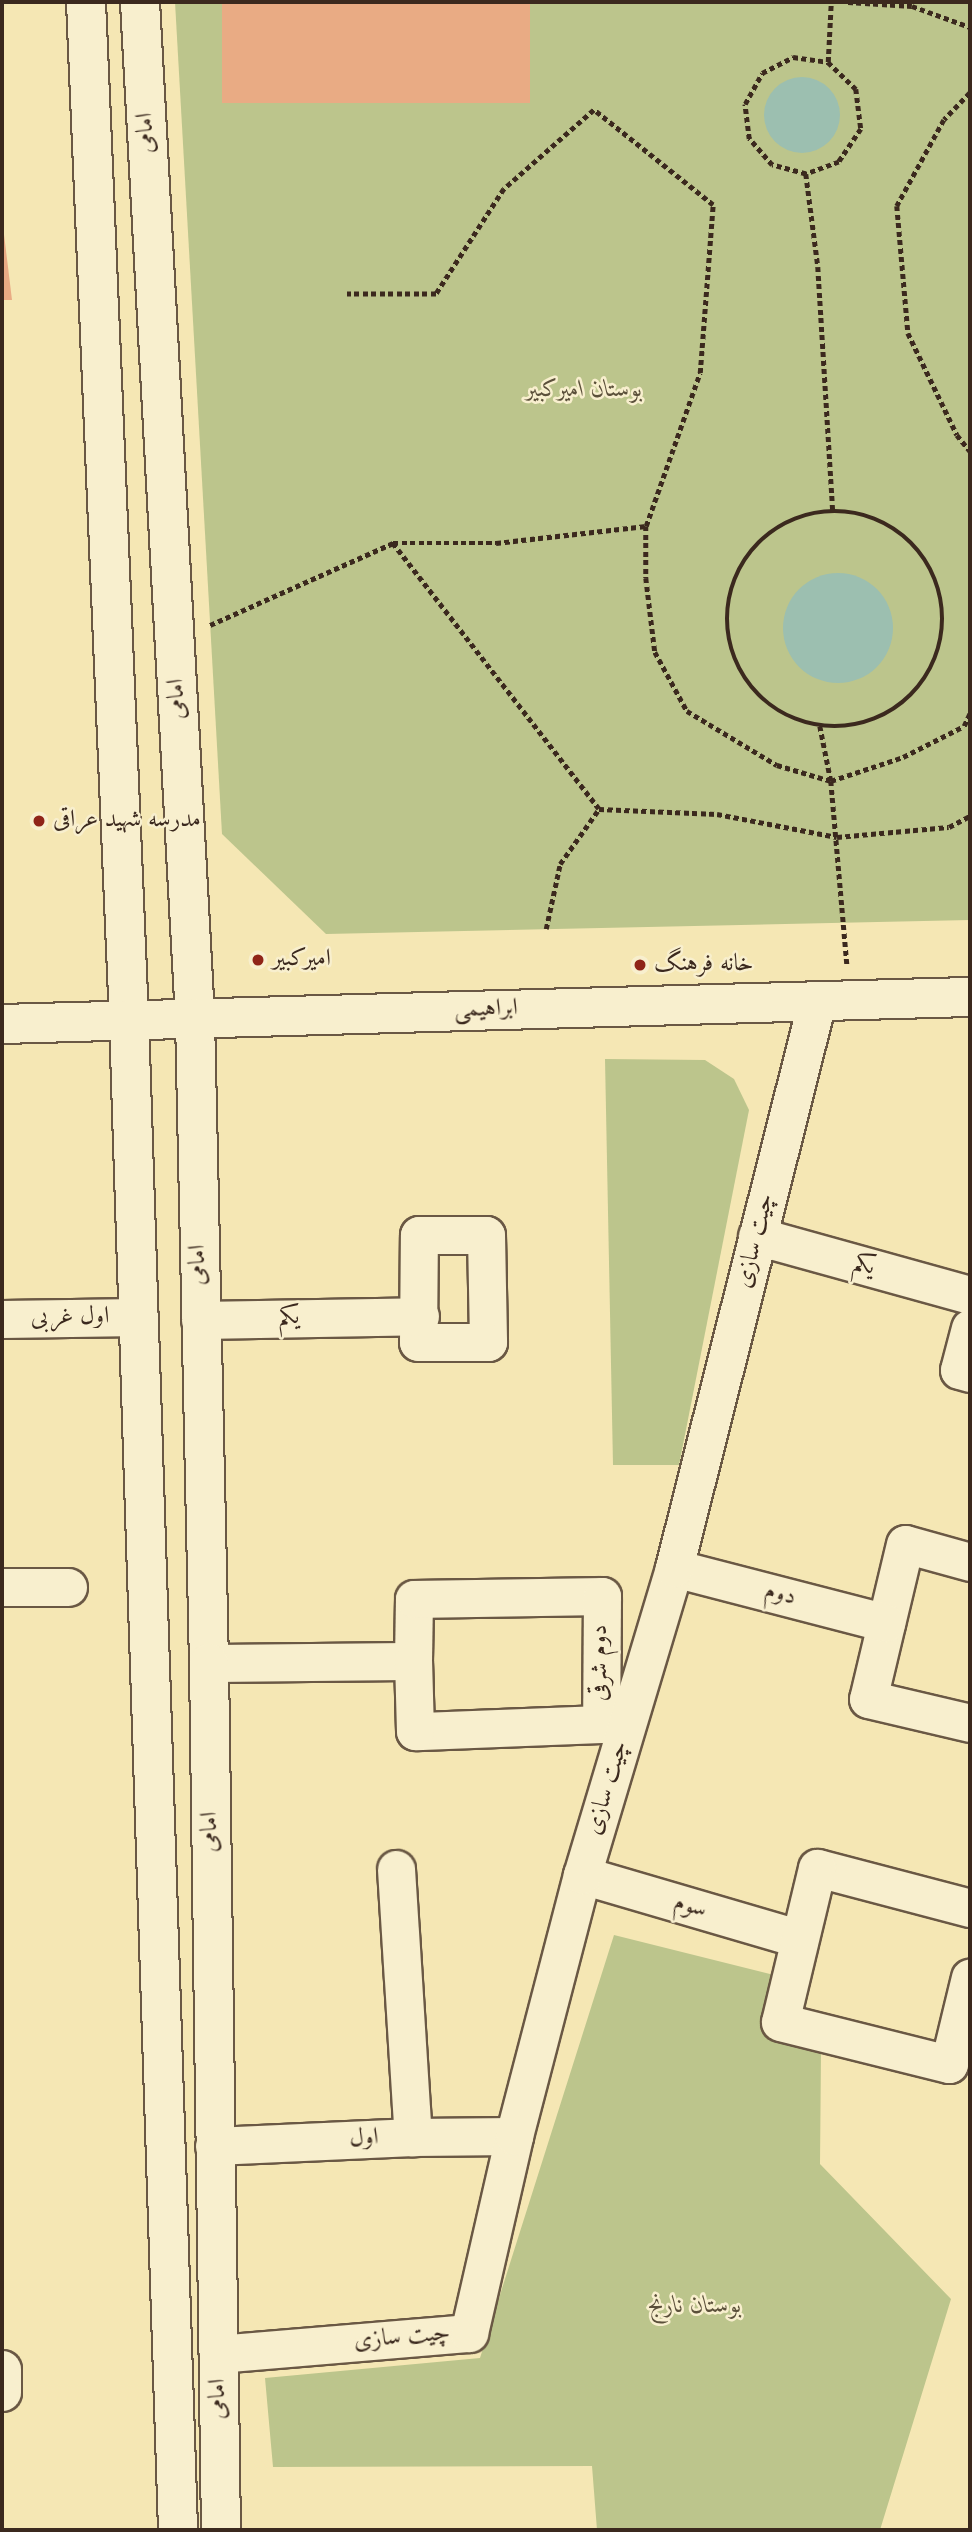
<!DOCTYPE html>
<meta charset="utf-8">
<style>
body{margin:0}
#map{position:relative;width:972px;height:2532px;overflow:hidden;background:#f5e7b4;font-family:"Old Standard TT",Amiri,serif}
div>[style]{position:absolute}
.green>*{inset:0;background:#bcc58c}
.water>*{inset:0;background:#9cbfb0}
.round{border-radius:50%}
.building>*{inset:0;background:#e9ab84;transform-origin:0 0}
.path>*{height:4.5px;margin-top:-2.25px;transform-origin:0;background:repeating-linear-gradient(90deg,#3b291e 0 5px,transparent 0 8.5px)}
.path>.ring{margin:-2.25px;padding:0;box-sizing:content-box;background:none;border:4.5px solid #3b291e;border-radius:50%}
.roads{filter:drop-shadow(2px 0 #6a5844) drop-shadow(-2px 0 #6a5844) drop-shadow(0 2px #6a5844) drop-shadow(0 -2px #6a5844)}
.street>*{height:37px;margin:-18.5px;padding:0 18.5px;transform-origin:18.5px;border-radius:18.5px;background:#f8efce}
.secondary>*{height:38px;margin:-19px;padding:0 19px;transform-origin:19px;border-radius:19px;background:#f8efce}
.dots>*{width:19px;height:19px;translate:-50% -50%;box-sizing:border-box;border:4px solid #f8efce;border-radius:50%}
span{translate:-50% -50%;white-space:nowrap;text-align:center;line-height:1.15;-webkit-text-stroke:5px #f8efce;paint-order:stroke}
.street-label{font-size:24px;color:#3b291e}
.park-label{font-size:24px;color:#5b503a;font-style:italic}
.poi-label{font-size:24px;color:#3b291e}
.left{translate:0 -50%;text-align:left}
.frame{position:absolute;inset:0;border:4px solid #3b291e;pointer-events:none}
</style>
<div id="map">
<div class="green">
<div style="clip-path:polygon(175px 2px,970px 2px,970px 920px,326px 934px,222px 834px)"></div>
<div style="clip-path:polygon(605px 1059px,705px 1060px,734px 1079px,749px 1110px,679px 1465px,613px 1465px)"></div>
<div style="clip-path:polygon(614px 1935px,778px 1976px,768px 2031px,821px 2052px,820px 2164px,951px 2299px,880px 2530px,597px 2530px,592px 2466px,273px 2467px,265px 2378px,480px 2358px)"></div>
</div>
<div class="water">
<div class="round" style="left:764px;top:77px;width:76px;height:76px"></div>
<div class="round" style="left:783px;top:573px;width:110px;height:110px"></div>
</div>
<div class="building">
<div style="left:222px;top:2px;width:308px;height:101px"></div>
<div style="clip-path:polygon(2px 226px,3px 226px,12px 300px,2px 300px)"></div>
</div>
<div class="path">
<div style="left:848px;top:2px;width:64px;rotate:3.6deg"></div>
<div style="left:912px;top:6px;width:62px;rotate:19.9deg"></div>
<div style="left:793px;top:57px;width:35px;rotate:8deg"></div>
<div style="left:828px;top:62px;width:39px;rotate:44deg"></div>
<div style="left:856px;top:89px;width:40px;rotate:82.9deg"></div>
<div style="left:861px;top:129px;width:40px;rotate:124deg"></div>
<div style="left:839px;top:162px;width:35px;rotate:160deg"></div>
<div style="left:806px;top:174px;width:35px;rotate:-165deg"></div>
<div style="left:772px;top:165px;width:35px;rotate:-131deg"></div>
<div style="left:749px;top:139px;width:35px;rotate:-97deg"></div>
<div style="left:745px;top:104px;width:35px;rotate:-61deg"></div>
<div style="left:762px;top:73px;width:35px;rotate:-27deg"></div>
<div style="left:828px;top:62px;width:60px;rotate:-87.1deg"></div>
<div style="left:970px;top:93px;width:37px;rotate:134deg"></div>
<div style="left:944px;top:120px;width:98px;rotate:118.7deg"></div>
<div style="left:897px;top:206px;width:127px;rotate:85deg"></div>
<div style="left:908px;top:333px;width:113px;rotate:64.3deg"></div>
<div style="left:957px;top:435px;width:21px;rotate:51deg"></div>
<div style="left:806px;top:174px;width:94px;rotate:82.6deg"></div>
<div style="left:818px;top:267px;width:243px;rotate:86.5deg"></div>
<div class="ring" style="left:727px;top:511px;width:211.5px;height:211.5px"></div>
<div style="left:646px;top:526px;width:52px;rotate:90deg"></div>
<div style="left:646px;top:578px;width:75px;rotate:83.1deg"></div>
<div style="left:655px;top:652px;width:67px;rotate:61.5deg"></div>
<div style="left:687px;top:711px;width:105px;rotate:31deg"></div>
<div style="left:777px;top:765px;width:56px;rotate:16.5deg"></div>
<div style="left:831px;top:781px;width:76px;rotate:-18.4deg"></div>
<div style="left:903px;top:757px;width:68px;rotate:-26.9deg"></div>
<div style="left:964px;top:726px;width:14px;rotate:-65deg"></div>
<div style="left:393px;top:543px;width:336px;rotate:52.2deg"></div>
<div style="left:599px;top:809px;width:118px;rotate:2.4deg"></div>
<div style="left:717px;top:814px;width:122px;rotate:10.9deg"></div>
<div style="left:837px;top:837px;width:112px;rotate:-5.1deg"></div>
<div style="left:949px;top:827px;width:24px;rotate:-28deg"></div>
<div style="left:210px;top:625px;width:201px;rotate:-24.1deg"></div>
<div style="left:393px;top:543px;width:103px"></div>
<div style="left:496px;top:543px;width:151px;rotate:-6.5deg"></div>
<div style="left:646px;top:526px;width:162px;rotate:-70.6deg"></div>
<div style="left:700px;top:373px;width:169px;rotate:-85.6deg"></div>
<div style="left:713px;top:205px;width:152px;rotate:-141.4deg"></div>
<div style="left:594px;top:110px;width:120px;rotate:138.7deg"></div>
<div style="left:504px;top:189px;width:125px;rotate:122.9deg"></div>
<div style="left:436px;top:294px;width:89px;rotate:180deg"></div>
<div style="left:820px;top:726px;width:56px;rotate:78.7deg"></div>
<div style="left:831px;top:781px;width:185px;rotate:85deg"></div>
<div style="left:546px;top:929px;width:66px;rotate:-77.8deg"></div>
<div style="left:560px;top:864px;width:67px;rotate:-54.7deg"></div>
</div>
<div class="roads">
<div class="street">
<div style="left:419px;top:1235px;width:67px"></div>
<div style="left:486px;top:1235px;width:107px;rotate:88.9deg"></div>
<div style="left:488px;top:1342px;width:70px;rotate:180deg"></div>
<div style="left:418px;top:1342px;width:107px;rotate:-89.5deg"></div>
<div style="left:757px;top:1236px;width:221px;rotate:15.5deg"></div>
<div style="left:2px;top:1319px;width:137px;rotate:-0.8deg"></div>
<div style="left:200px;top:1320px;width:220px;rotate:-1deg"></div>
<div style="left:970px;top:1328px;width:43px;rotate:104.7deg"></div>
<div style="left:959px;top:1370px;width:11px;rotate:15deg"></div>
<div style="left:970px;top:1562px;width:67px;rotate:-164.5deg"></div>
<div style="left:905px;top:1544px;width:159px;rotate:103.4deg"></div>
<div style="left:868px;top:1699px;width:105px;rotate:13.2deg"></div>
<div style="left:674px;top:1568px;width:219px;rotate:14.5deg"></div>
<div style="left:2px;top:1587px;width:66px"></div>
<div style="left:209px;top:1663px;width:204px;rotate:-0.6deg"></div>
<div style="left:413px;top:1661px;width:62px;rotate:-89.1deg"></div>
<div style="left:414px;top:1599px;width:188px;rotate:-0.9deg"></div>
<div style="left:602px;top:1596px;width:128px;rotate:90.4deg"></div>
<div style="left:601px;top:1724px;width:186px;rotate:177.8deg"></div>
<div style="left:415px;top:1731px;width:70px;rotate:-91.6deg"></div>
<div style="left:396px;top:1869px;width:269px;rotate:86.4deg"></div>
<div style="left:582px;top:1875px;width:225px;rotate:16.3deg"></div>
<div style="left:970px;top:1908px;width:158px;rotate:-165.3deg"></div>
<div style="left:817px;top:1868px;width:158px;rotate:103.5deg"></div>
<div style="left:780px;top:2022px;width:174px;rotate:14deg"></div>
<div style="left:949px;top:2064px;width:89px;rotate:-76.4deg"></div>
<div style="left:214px;top:2146px;width:199px;rotate:-2.6deg"></div>
<div style="left:413px;top:2137px;width:101px;rotate:-0.6deg"></div>
<div style="left:218px;top:2354px;width:252px;rotate:-4.8deg"></div>
<div style="left:469px;top:2333px;width:202px;rotate:-77.1deg"></div>
<div style="left:514px;top:2136px;width:270px;rotate:-75.4deg"></div>
<div style="left:582px;top:1875px;width:320px;rotate:-73.3deg"></div>
<div style="left:674px;top:1568px;width:585px;rotate:-75.84deg"></div>
<div style="left:2px;top:2369px;width:23px;rotate:90deg"></div>
</div>
<div class="secondary">
<div style="left:86px;top:2px;width:1019px;rotate:87.58deg"></div>
<div style="left:129px;top:1020px;width:1511px;rotate:88.14deg"></div>
<div style="left:140px;top:2px;width:1017px;rotate:86.9deg"></div>
<div style="left:195px;top:1018px;width:645px;rotate:88.76deg"></div>
<div style="left:209px;top:1663px;width:867px;rotate:89.21deg"></div>
<div style="left:2px;top:1024px;width:968px;rotate:-1.6deg"></div>
</div>
</div>
<div class="dots">
<div style="left:39px;top:821px;background:#8f2418"></div>
<div style="left:258px;top:960px;background:#8f2418"></div>
<div style="left:640px;top:965px;background:#8f2418"></div>
</div>
<div class="street-label">
<span style="left:147px;top:133px;rotate:-93deg">امامی</span>
<span style="left:178px;top:699px;rotate:-93deg">امامی</span>
<span style="left:486px;top:1010px;rotate:-2deg">ابراهیمی</span>
<span style="left:756px;top:1241px;rotate:-76deg">چیت سازی</span>
<span style="left:199px;top:1265px;rotate:-91deg">امامی</span>
<span style="left:864px;top:1266px;rotate:16deg">یکم</span>
<span style="left:70px;top:1318px;rotate:-1deg">اول غربی</span>
<span style="left:289px;top:1318px;rotate:-1deg">یکم</span>
<span style="left:780px;top:1595px;rotate:15deg">دوم</span>
<span style="left:601px;top:1663px;rotate:-90deg">دوم شرقی</span>
<span style="left:608px;top:1788px;rotate:-73deg">چیت سازی</span>
<span style="left:211px;top:1832px;rotate:-91deg">امامی</span>
<span style="left:690px;top:1907px;rotate:16deg">سوم</span>
<span style="left:364px;top:2139px;rotate:-3deg">اول</span>
<span style="left:402px;top:2338px;rotate:-5deg">چیت سازی</span>
<span style="left:219px;top:2399px;rotate:-91deg">امامی</span>
</div>
<div class="park-label">
<span style="left:584px;top:391px">بوستان امیرکبیر</span>
<span style="left:695px;top:2307px">بوستان نارنج</span>
</div>
<div class="poi-label">
<span class="left" style="left:53px;top:821px">مدرسه شهید عراقی</span>
<span class="left" style="left:272px;top:960px">امیرکبیر</span>
<span class="left" style="left:654px;top:965px">خانه فرهنگ</span>
</div>
<div class="frame"></div>
</div>
